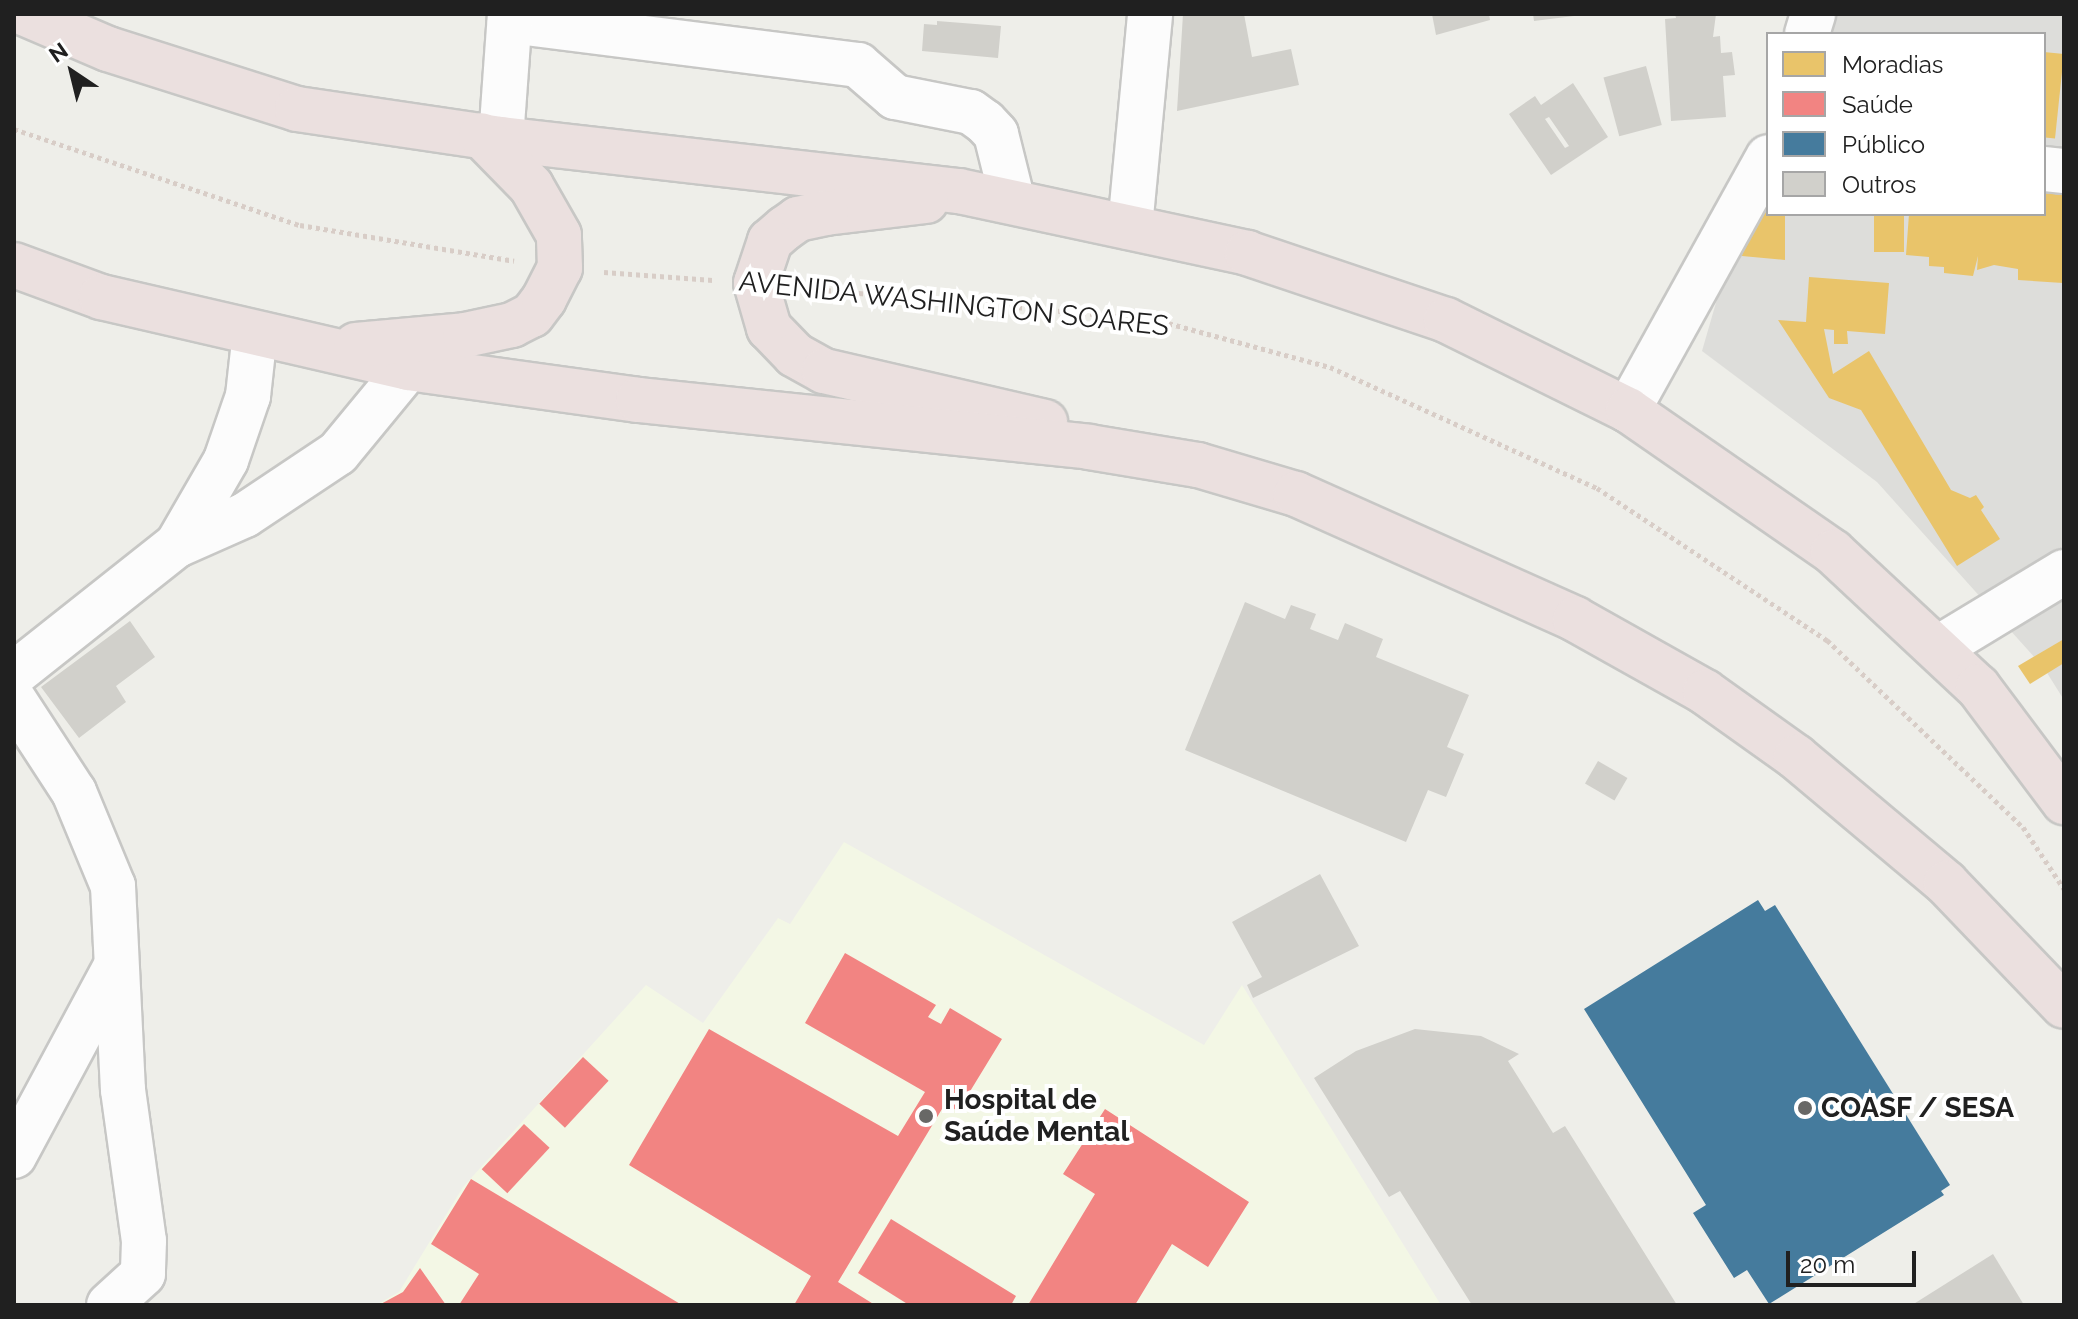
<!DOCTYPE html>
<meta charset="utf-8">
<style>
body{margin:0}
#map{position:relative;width:2078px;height:1319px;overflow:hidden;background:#eeeee9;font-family:Raleway,sans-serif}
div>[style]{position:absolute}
.residential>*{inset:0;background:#ddddda}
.education>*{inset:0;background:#f3f7e5}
.homes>*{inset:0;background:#e9c46a;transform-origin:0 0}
.health>*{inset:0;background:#f28482;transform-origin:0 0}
.public>*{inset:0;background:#457b9d}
.building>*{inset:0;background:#d1d0cb;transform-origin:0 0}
.path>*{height:5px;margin-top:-2.5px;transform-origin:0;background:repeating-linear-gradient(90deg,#d8cdc7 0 4px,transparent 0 8px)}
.roads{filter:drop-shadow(2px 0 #c7c7c5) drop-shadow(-2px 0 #c7c7c5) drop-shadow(0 2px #c7c7c5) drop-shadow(0 -2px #c7c7c5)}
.minor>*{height:44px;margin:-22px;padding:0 22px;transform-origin:22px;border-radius:22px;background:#fcfcfc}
.highway>*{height:44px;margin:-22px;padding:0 22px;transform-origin:22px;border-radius:22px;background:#ebe0df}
.dots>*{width:22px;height:22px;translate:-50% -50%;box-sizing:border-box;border:4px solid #fff;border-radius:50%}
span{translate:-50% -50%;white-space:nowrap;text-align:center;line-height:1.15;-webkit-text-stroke:8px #fff;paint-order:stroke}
.street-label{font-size:28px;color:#202020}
.poi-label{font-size:28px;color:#202020;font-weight:700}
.left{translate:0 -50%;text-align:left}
.frame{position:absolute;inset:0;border:16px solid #202020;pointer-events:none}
.legend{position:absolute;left:1766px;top:32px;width:280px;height:184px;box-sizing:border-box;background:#fff;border:2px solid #a6a6a6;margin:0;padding:10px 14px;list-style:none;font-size:24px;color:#202020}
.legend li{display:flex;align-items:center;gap:16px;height:40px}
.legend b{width:40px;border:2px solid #a6a6a6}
.north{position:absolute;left:32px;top:32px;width:80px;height:80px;-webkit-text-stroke:6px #fff;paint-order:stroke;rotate:325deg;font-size:22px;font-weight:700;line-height:32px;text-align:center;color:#202020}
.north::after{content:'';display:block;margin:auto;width:28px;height:36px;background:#202020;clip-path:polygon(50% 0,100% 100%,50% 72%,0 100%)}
.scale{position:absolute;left:1786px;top:1251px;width:130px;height:36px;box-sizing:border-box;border:4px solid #202020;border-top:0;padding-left:10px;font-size:24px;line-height:28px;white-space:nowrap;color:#202020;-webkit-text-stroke:6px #fff;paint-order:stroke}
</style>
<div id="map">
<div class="residential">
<div style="clip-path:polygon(1790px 14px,2064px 14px,2064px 700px,2044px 668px,1877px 482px,1702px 351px,1768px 123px,1768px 214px,2044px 214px,2044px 34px,1786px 34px)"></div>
</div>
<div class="education">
<div style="clip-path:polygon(844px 842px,1204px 1045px,1242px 985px,1441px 1305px,376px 1305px,399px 1292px,463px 1187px,646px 985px,703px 1023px,778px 918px,790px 924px)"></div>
</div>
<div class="homes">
<div style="left:2044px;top:52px;width:20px;height:85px;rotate:6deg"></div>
<div style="clip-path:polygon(2044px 183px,2064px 184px,2063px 283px,2018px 280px,2018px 269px,1994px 265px,1977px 270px,1978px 256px,1973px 276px,1944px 273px,1944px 267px,1929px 266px,1929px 257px,1906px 255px,1909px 214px,2044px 214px)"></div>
<div style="clip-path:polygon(1749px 192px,1768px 194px,1768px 214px,1785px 214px,1785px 260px,1742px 256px)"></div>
<div style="left:1874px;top:214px;width:30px;height:38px"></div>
<div style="clip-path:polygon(1809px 277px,1889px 283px,1885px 334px,1847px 331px,1848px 344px,1834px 344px,1834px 330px,1824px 329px,1833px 374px,1869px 351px,1951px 490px,1970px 498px,1976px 495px,1984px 507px,1981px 510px,2000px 539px,1957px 566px,1861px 410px,1829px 398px,1778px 320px,1806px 322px)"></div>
<div style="clip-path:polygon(2064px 639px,2064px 663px,2030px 684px,2018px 666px)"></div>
</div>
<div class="health">
<div style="clip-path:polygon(845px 953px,936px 1005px,928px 1017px,941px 1024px,950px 1008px,1002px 1039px,958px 1111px,945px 1104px,838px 1282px,875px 1305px,794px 1305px,811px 1276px,629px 1165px,709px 1029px,898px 1136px,925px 1092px,805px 1023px)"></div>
<div style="left:583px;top:1057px;width:35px;height:64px;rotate:43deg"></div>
<div style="clip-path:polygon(1105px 1109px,1249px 1202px,1208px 1267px,1172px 1244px,1135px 1305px,1028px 1305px,1095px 1194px,1063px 1174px)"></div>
<div style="left:524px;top:1124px;width:35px;height:62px;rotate:43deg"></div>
<div style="clip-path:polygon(471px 1179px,682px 1305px,459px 1305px,479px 1274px,431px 1244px)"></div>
<div style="clip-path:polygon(891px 1219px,1016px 1296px,1011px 1305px,909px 1305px,858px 1273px)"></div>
<div style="clip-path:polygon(420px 1268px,446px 1305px,379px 1305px,403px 1292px)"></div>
</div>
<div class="public">
<div style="clip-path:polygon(1758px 900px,1765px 911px,1775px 905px,1950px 1185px,1941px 1191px,1944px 1195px,1769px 1304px,1747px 1270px,1734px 1278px,1693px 1213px,1706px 1205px,1584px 1009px)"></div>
</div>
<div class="building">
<div style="clip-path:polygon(1183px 14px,1244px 14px,1252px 57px,1291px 49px,1299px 85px,1177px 111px)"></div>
<div style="clip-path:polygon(1432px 14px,1489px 14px,1490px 20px,1436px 35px)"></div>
<div style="clip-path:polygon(1533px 14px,1573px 14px,1574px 16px,1534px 21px)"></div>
<div style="clip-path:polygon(1675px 14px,1716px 14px,1713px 37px,1720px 36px,1721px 53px,1732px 52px,1735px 75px,1723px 76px,1726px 117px,1671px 121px,1665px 19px,1676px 18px)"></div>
<div style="clip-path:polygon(937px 21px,1001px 26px,998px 58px,922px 51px,924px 24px,937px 25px)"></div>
<div style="left:1646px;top:66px;width:61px;height:44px;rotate:75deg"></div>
<div style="clip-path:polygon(evenodd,1573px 83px,1608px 137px,1551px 175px,1509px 114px,1535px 96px,1541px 105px,1573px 83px,1549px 117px,1569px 146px,1565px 148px,1545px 119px,1549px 117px)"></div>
<div style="clip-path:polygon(1245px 602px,1285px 619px,1291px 605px,1316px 614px,1310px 629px,1338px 640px,1345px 623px,1383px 639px,1376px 657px,1469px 695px,1447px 747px,1464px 754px,1446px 797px,1428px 790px,1406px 842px,1185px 750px)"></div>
<div style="clip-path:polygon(130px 621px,155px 657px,116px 686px,126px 702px,79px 738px,41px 687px)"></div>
<div style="left:1598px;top:761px;width:34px;height:26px;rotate:30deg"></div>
<div style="clip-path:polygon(1320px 874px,1359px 946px,1253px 998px,1247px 985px,1262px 977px,1232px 922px)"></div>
<div style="clip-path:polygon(1415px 1029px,1481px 1036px,1519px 1054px,1508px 1061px,1553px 1133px,1565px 1126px,1677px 1305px,1472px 1305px,1400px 1191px,1389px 1197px,1314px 1078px,1356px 1051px)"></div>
<div style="clip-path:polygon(1993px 1254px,2024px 1305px,1912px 1305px)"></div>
</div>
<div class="path">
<div style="left:14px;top:129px;width:302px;rotate:18.6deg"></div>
<div style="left:300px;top:225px;width:217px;rotate:9.5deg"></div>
<div style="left:604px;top:272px;width:109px;rotate:4.2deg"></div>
<div style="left:803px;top:288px;width:351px;rotate:5.1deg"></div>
<div style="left:1153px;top:319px;width:183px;rotate:15.2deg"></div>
<div style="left:1330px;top:367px;width:293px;rotate:24.4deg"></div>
<div style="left:1597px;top:488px;width:276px;rotate:33.5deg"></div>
<div style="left:1827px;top:640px;width:271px;rotate:43.7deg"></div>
<div style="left:2023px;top:827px;width:74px;rotate:56.5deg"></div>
</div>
<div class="roads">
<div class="minor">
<div style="left:510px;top:21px;width:351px;rotate:7.2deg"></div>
<div style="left:858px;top:65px;width:49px;rotate:40.9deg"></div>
<div style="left:895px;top:97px;width:77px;rotate:11.2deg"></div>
<div style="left:971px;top:112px;width:17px;rotate:36deg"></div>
<div style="left:985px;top:122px;width:16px;rotate:47deg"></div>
<div style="left:996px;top:134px;width:70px;rotate:76deg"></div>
<div style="left:1807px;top:34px;width:21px;rotate:-73deg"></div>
<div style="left:501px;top:139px;width:125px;rotate:-85.9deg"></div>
<div style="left:2044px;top:169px;width:20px;rotate:6deg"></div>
<div style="left:1130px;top:227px;width:214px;rotate:-84.6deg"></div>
<div style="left:1628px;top:410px;width:289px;rotate:-61deg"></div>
<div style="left:177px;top:545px;width:98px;rotate:-60deg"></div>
<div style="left:226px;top:460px;width:68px;rotate:-71deg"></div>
<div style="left:248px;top:396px;width:63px;rotate:-83.7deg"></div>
<div style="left:1940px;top:647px;width:145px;rotate:-31.2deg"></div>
<div style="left:14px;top:674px;width:208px;rotate:-38.4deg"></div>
<div style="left:177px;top:545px;width:74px;rotate:-23.8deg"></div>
<div style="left:245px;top:515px;width:112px;rotate:-33.7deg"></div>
<div style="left:338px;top:453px;width:110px;rotate:-50.5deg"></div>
<div style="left:14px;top:700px;width:110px;rotate:56.9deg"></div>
<div style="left:74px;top:792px;width:102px;rotate:67.5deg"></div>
<div style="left:113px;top:886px;width:204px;rotate:87.2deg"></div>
<div style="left:123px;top:1090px;width:152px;rotate:82.1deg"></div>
<div style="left:144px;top:1241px;width:33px;rotate:92deg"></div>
<div style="left:143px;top:1274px;width:46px;rotate:137.6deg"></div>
<div style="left:14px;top:1156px;width:213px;rotate:-61.8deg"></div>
</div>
<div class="highway">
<div style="left:26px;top:14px;width:89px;rotate:23.1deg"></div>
<div style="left:108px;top:49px;width:198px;rotate:17.6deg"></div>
<div style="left:297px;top:109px;width:206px;rotate:8.4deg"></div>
<div style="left:501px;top:139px;width:461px;rotate:6.5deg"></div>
<div style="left:959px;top:191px;width:295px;rotate:12.1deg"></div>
<div style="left:1247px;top:253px;width:210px;rotate:18.6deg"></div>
<div style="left:1446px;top:320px;width:203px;rotate:26.3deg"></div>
<div style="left:1628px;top:410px;width:249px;rotate:34.7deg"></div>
<div style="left:1833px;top:552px;width:198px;rotate:43deg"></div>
<div style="left:1978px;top:687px;width:144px;rotate:53.2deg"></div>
<div style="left:926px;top:201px;width:101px;rotate:173.2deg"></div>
<div style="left:826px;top:213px;width:29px;rotate:168deg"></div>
<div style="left:798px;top:219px;width:16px;rotate:145deg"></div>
<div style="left:785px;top:228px;width:20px;rotate:139deg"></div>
<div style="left:770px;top:241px;width:44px;rotate:108.4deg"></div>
<div style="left:756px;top:283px;width:47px;rotate:73.9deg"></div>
<div style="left:769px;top:328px;width:37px;rotate:46deg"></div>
<div style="left:795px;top:355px;width:33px;rotate:29deg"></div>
<div style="left:824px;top:371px;width:227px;rotate:13deg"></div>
<div style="left:14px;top:265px;width:93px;rotate:20.2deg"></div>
<div style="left:101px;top:297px;width:315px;rotate:13deg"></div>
<div style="left:408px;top:368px;width:232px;rotate:7.9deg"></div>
<div style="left:638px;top:400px;width:453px;rotate:5.9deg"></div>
<div style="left:1089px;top:447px;width:110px;rotate:9.4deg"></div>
<div style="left:1198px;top:465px;width:102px;rotate:16.5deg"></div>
<div style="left:1296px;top:494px;width:306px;rotate:24.1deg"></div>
<div style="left:1575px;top:619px;width:149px;rotate:29.3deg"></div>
<div style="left:1705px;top:692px;width:112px;rotate:35.5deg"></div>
<div style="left:1796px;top:757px;width:196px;rotate:40deg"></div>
<div style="left:1946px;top:883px;width:170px;rotate:46.2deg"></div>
<div style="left:356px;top:345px;width:109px;rotate:-5.2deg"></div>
<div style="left:465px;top:335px;width:48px;rotate:-12deg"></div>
<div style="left:512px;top:325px;width:22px;rotate:-27deg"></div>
<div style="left:532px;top:315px;width:20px;rotate:-53deg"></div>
<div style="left:544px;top:299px;width:35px;rotate:-63deg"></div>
<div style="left:560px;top:268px;width:33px;rotate:-92deg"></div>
<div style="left:559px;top:235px;width:56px;rotate:-119.7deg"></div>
<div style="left:531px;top:186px;width:71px;rotate:-134.4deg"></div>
</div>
</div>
<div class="dots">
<div style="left:1805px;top:1108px;background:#686866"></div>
<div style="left:926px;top:1116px;background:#686866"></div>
</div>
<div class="street-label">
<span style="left:954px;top:304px;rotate:6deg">AVENIDA WASHINGTON SOARES</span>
</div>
<div class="poi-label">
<span class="left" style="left:944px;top:1116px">Hospital de<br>Saúde Mental</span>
<span class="left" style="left:1821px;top:1108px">COASF / SESA</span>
</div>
<div class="frame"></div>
<ul class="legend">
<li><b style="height:22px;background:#e9c46a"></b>Moradias</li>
<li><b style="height:22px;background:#f28482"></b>Saúde</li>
<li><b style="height:22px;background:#457b9d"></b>Público</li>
<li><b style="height:22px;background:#d1d0cb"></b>Outros</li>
</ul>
<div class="north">N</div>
<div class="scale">20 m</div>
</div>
